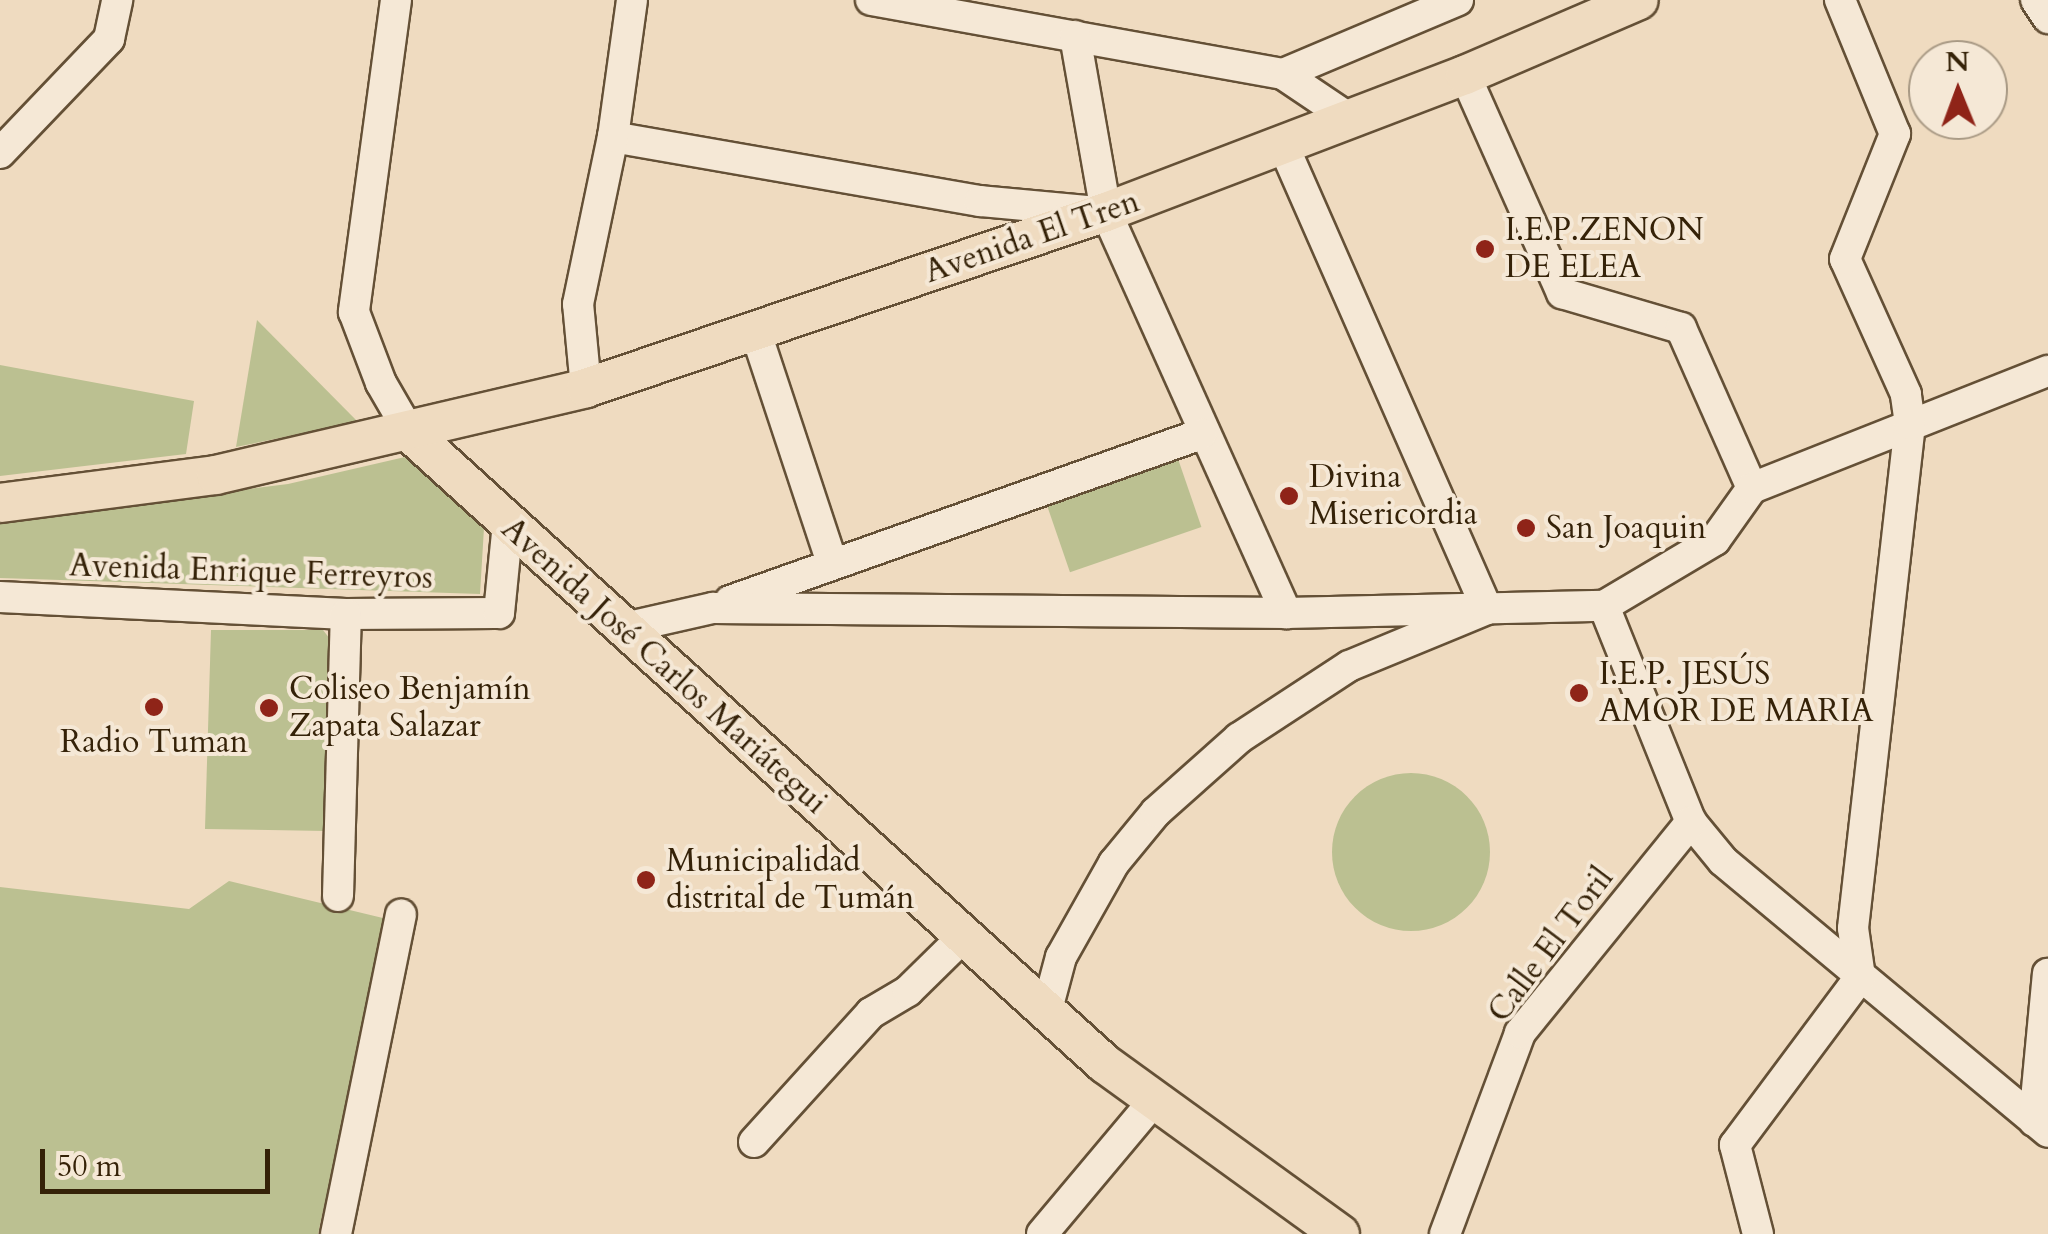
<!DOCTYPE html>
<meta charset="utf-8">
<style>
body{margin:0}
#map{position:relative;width:2048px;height:1234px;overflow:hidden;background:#efdbc0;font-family:Cardo,serif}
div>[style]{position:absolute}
.green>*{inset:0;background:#bbc091;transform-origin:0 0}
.round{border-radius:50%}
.roads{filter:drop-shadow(2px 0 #645036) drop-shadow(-2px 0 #645036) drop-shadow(0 2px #645036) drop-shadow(0 -2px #645036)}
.minor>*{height:30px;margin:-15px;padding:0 15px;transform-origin:15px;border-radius:15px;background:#f5e8d6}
.major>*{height:38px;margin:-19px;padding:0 19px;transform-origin:19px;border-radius:19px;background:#efdbc0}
.dots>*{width:28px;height:28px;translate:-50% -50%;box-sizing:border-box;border:5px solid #f5e8d6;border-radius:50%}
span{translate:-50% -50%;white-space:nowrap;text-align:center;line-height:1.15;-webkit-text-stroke:8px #f5e8d6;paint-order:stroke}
.poi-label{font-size:32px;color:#352208}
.left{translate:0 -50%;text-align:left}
.street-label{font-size:32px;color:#352208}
.north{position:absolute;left:1908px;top:40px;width:100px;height:100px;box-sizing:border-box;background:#f5e8d6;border:2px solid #a89984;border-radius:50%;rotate:359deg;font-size:28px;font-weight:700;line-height:40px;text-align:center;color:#352208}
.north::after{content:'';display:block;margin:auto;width:35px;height:45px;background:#8f2418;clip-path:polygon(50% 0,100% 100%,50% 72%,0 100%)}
.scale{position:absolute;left:40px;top:1149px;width:230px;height:45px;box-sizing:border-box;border:5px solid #352208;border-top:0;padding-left:12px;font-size:30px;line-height:35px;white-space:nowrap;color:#352208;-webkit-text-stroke:8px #f5e8d6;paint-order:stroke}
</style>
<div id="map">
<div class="green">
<div style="clip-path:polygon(257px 320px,358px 422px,236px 447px)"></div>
<div style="clip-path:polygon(0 365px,194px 401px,186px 454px,0 476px)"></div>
<div style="left:1177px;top:456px;width:75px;height:139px;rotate:71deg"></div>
<div style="clip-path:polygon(405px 457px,484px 528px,480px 594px,0 578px,0 521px,288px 484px)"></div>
<div style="clip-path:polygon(211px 630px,323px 630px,333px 643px,326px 831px,205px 829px)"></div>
<div class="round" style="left:1332px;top:773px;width:158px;height:158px"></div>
<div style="clip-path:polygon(229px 881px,387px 919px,318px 1234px,0 1234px,0 887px,189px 909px)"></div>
</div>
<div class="roads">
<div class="minor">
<div style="left:396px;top:0;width:315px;rotate:97.7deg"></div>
<div style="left:354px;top:312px;width:76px;rotate:69.2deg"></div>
<div style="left:381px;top:383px;width:58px;rotate:59.9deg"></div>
<div style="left:871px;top:0;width:419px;rotate:10.2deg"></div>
<div style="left:1283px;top:74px;width:81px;rotate:33.9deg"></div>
<div style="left:2036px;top:0;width:22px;rotate:56deg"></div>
<div style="left:1075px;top:36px;width:179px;rotate:80deg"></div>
<div style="left:1106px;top:212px;width:440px;rotate:65.8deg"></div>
<div style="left:1283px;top:74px;width:190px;rotate:-22.9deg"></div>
<div style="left:1465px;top:75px;width:239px;rotate:66deg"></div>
<div style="left:1562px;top:293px;width:124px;rotate:16.4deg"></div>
<div style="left:1681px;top:328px;width:175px;rotate:66.1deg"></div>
<div style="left:613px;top:137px;width:373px;rotate:9.9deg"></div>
<div style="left:980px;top:201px;width:119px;rotate:5.3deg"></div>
<div style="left:0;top:153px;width:158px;rotate:-46.3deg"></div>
<div style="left:109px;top:39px;width:40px;rotate:-78deg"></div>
<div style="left:756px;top:333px;width:242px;rotate:71.7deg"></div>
<div style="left:586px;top:388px;width:84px;rotate:-95.4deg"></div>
<div style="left:578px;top:304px;width:171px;rotate:-78.2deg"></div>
<div style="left:613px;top:137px;width:138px;rotate:-82.1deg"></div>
<div style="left:0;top:597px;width:346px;rotate:2.8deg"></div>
<div style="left:346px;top:614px;width:153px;rotate:-0.4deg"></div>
<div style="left:499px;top:613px;width:90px;rotate:-84.3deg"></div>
<div style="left:730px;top:601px;width:500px;rotate:-19.5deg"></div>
<div style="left:1604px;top:606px;width:233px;rotate:68.1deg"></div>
<div style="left:1691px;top:822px;width:50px;rotate:50.6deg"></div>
<div style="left:1723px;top:861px;width:423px;rotate:39.8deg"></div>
<div style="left:624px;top:628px;width:91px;rotate:-12.7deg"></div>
<div style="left:713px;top:608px;width:573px;rotate:0.5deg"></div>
<div style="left:1286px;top:613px;width:318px;rotate:-1.3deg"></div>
<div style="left:1604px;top:606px;width:129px;rotate:-30.7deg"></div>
<div style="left:1715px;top:540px;width:64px;rotate:-54.6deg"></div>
<div style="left:1752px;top:488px;width:318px;rotate:-21.6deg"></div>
<div style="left:338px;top:896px;width:282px;rotate:-88.4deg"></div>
<div style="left:1046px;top:1013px;width:58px;rotate:-75deg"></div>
<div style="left:1061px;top:957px;width:108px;rotate:-60.6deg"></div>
<div style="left:1114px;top:863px;width:66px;rotate:-50.5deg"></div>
<div style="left:1156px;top:812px;width:111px;rotate:-41.7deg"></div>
<div style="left:1239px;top:738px;width:131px;rotate:-33.2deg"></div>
<div style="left:1349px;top:666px;width:149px;rotate:-22.4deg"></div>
<div style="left:1487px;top:609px;width:507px;rotate:-113.73deg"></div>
<div style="left:2034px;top:1121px;width:148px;rotate:-84.6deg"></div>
<div style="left:754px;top:1142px;width:174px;rotate:-47.8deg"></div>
<div style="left:871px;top:1013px;width:43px;rotate:-30.7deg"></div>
<div style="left:908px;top:991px;width:76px;rotate:-44.5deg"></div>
<div style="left:336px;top:1234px;width:326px;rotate:-78.5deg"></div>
<div style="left:1042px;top:1234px;width:177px;rotate:-50deg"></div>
<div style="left:1445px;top:1234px;width:215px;rotate:-69.5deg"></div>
<div style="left:1520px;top:1033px;width:272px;rotate:-51deg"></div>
<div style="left:1758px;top:1234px;width:92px;rotate:-104.5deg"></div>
<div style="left:1735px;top:1145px;width:209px;rotate:-53.3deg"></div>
<div style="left:1860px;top:977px;width:49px;rotate:-98.1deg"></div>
<div style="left:1853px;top:928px;width:507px;rotate:-83.55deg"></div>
<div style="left:1910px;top:424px;width:30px;rotate:-98deg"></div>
<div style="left:1906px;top:394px;width:148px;rotate:-114.3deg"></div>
<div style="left:1845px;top:259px;width:135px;rotate:-68.2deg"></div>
<div style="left:1895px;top:134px;width:145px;rotate:-112.3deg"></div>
</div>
<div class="major">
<div style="left:410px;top:433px;width:939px;rotate:42.24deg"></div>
<div style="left:1105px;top:1064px;width:290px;rotate:35.9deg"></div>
<div style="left:0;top:503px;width:218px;rotate:-7.4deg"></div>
<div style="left:216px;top:475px;width:380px;rotate:-13.2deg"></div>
<div style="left:586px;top:388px;width:549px;rotate:-18.7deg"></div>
<div style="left:1106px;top:212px;width:384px;rotate:-20.9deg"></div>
<div style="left:1465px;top:75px;width:189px;rotate:-23.3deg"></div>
</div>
</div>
<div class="dots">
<div style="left:1485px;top:249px;background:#8f2418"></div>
<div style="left:1289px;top:496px;background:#8f2418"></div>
<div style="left:1526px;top:528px;background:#8f2418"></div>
<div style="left:1579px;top:693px;background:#8f2418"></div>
<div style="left:154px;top:707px;background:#8f2418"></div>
<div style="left:269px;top:708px;background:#8f2418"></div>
<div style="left:646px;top:880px;background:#8f2418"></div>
</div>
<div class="poi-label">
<span class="left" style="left:1505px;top:249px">I.E.P.ZENON<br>DE ELEA</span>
<span class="left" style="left:1309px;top:496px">Divina<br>Misericordia</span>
<span class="left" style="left:1546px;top:528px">San Joaquin</span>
<span class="left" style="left:1599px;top:693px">I.E.P. JESÚS<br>AMOR DE MARIA</span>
<span class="left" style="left:289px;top:708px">Coliseo Benjamín<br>Zapata Salazar</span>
<span style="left:154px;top:742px">Radio Tuman</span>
<span class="left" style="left:666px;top:880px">Municipalidad<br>distrital de Tumán</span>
</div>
<div class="street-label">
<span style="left:1032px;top:237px;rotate:-19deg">Avenida El Tren</span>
<span style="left:251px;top:572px;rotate:2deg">Avenida Enrique Ferreyros</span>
<span style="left:664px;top:666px;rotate:42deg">Avenida José Carlos Mariátegui</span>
<span style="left:1551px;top:945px;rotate:-53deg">Calle El Toril</span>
</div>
<div class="north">N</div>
<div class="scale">50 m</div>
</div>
